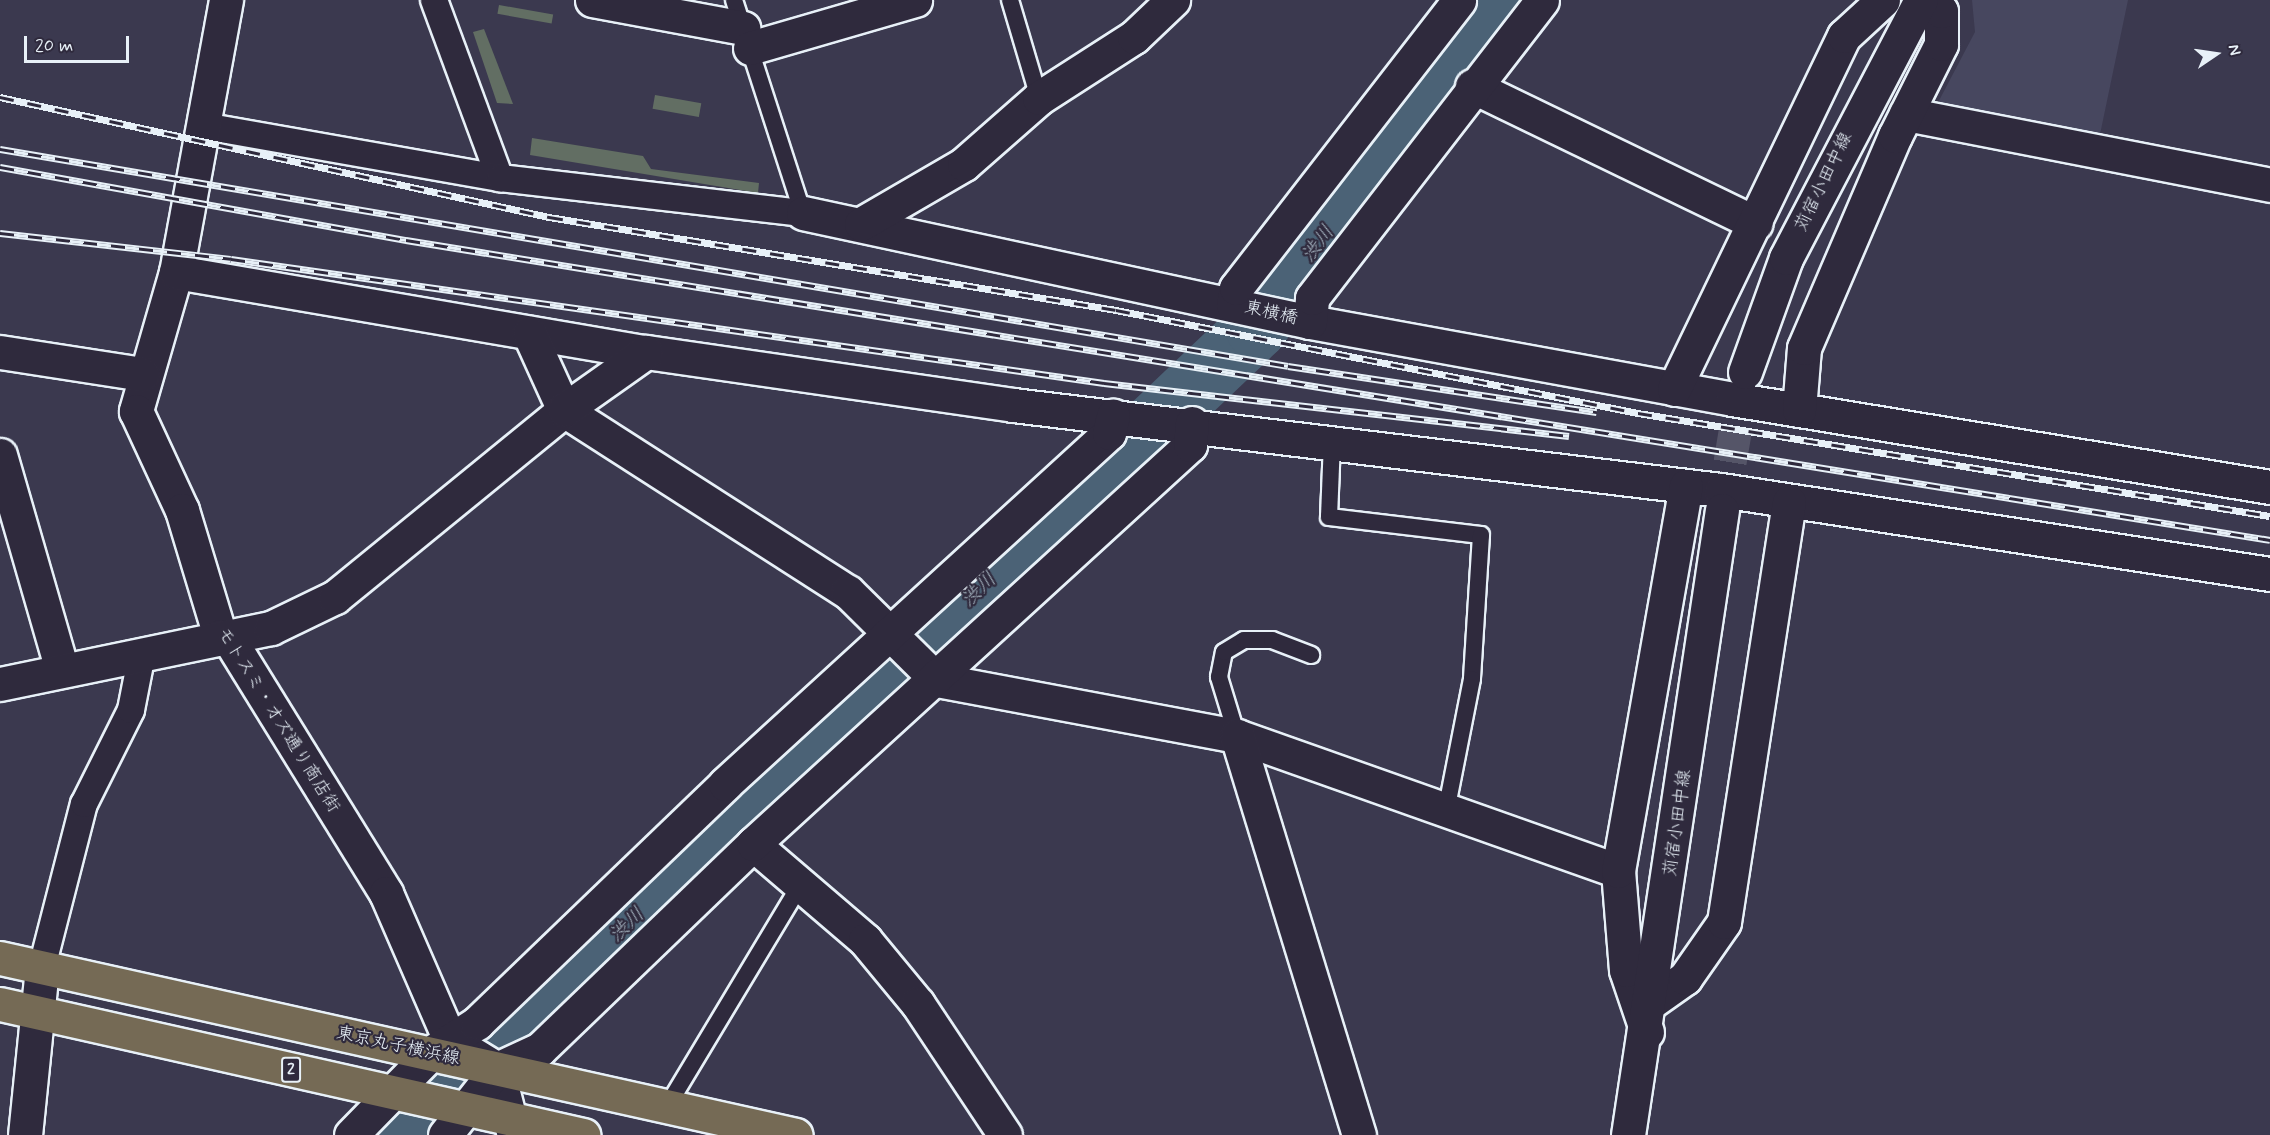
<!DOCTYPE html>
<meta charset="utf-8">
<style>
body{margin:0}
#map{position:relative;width:2270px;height:1135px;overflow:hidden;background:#3b394f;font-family:Mynerve,"Klee One",sans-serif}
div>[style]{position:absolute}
.built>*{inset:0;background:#47475f}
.green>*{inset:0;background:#626e63;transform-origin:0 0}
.river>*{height:63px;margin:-31.5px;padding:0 31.5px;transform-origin:31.5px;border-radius:31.5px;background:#4b6276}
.tertiary-tunnel>*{height:33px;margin-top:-16.5px;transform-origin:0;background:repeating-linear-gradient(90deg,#555568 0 33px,transparent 0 49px)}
.roads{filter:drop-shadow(2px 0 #e8f1f8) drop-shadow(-2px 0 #e8f1f8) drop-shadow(0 2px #e8f1f8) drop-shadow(0 -2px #e8f1f8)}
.service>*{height:16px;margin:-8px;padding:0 8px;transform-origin:8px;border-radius:8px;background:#2f2a3d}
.pedestrian>*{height:26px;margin:-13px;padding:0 13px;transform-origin:13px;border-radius:13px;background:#2f2a3d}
.minor>*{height:33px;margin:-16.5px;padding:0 16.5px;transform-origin:16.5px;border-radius:16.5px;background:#2f2a3d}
.tertiary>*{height:33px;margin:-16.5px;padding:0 16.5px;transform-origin:16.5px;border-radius:16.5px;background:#2f2a3d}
.primary>*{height:33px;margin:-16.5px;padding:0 16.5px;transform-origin:16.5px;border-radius:16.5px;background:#756a55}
.rail>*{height:7px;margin-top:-3.5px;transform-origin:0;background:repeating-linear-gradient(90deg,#2f2a3d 0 14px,#e8f1f8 0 28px);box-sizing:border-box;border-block:2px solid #e8f1f8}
span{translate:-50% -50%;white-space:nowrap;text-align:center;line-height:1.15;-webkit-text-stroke:4.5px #2f2a3d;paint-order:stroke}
.shield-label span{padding:2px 4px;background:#2f2a3d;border:2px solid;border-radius:4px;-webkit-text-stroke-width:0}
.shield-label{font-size:16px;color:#e8f1f8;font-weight:700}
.street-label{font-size:18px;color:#e8f1f8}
.water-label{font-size:20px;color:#a9b8c4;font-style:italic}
.north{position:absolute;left:2186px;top:24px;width:60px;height:60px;-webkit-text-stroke:4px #2f2a3d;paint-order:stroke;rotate:77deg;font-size:16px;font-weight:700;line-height:24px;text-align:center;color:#e8f1f8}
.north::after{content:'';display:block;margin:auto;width:21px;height:27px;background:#e8f1f8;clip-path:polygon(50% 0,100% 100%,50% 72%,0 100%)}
.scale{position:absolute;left:24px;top:36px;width:105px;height:27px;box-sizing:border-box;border:3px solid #e8f1f8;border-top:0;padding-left:8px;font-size:18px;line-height:21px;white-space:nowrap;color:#e8f1f8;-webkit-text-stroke:4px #2f2a3d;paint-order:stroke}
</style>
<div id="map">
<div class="built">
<div style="clip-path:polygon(1972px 0,2128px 0,2098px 144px,1932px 114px,1975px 32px)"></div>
</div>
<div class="green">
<div style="left:499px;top:5px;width:55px;height:9px;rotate:10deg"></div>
<div style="clip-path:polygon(484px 29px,513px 104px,497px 103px,473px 32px)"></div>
<div style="left:655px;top:95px;width:47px;height:14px;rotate:10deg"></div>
<div style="clip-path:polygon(532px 138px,643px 156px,651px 169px,759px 183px,758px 193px,530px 155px)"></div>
</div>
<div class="river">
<div style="left:406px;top:1135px;width:1173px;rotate:-43.55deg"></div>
<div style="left:1256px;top:327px;width:409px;rotate:-53.2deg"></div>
</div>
<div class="tertiary-tunnel">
<div style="left:1722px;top:510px;width:139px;rotate:-80.5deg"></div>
</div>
<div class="roads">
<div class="service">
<div style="left:734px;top:0;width:224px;rotate:72.1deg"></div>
<div style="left:1010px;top:0;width:102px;rotate:73.5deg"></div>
<div style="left:1332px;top:442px;width:75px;rotate:92.3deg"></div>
<div style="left:1329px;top:517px;width:153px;rotate:6.8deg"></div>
<div style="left:1481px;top:535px;width:144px;rotate:93.6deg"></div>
<div style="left:1472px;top:679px;width:130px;rotate:101.1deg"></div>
<div style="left:1237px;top:736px;width:62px;rotate:-107deg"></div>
<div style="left:1219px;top:677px;width:25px;rotate:-79deg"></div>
<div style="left:1224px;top:652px;width:23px;rotate:-31deg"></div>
<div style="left:1244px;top:640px;width:28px"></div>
<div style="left:1272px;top:640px;width:42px;rotate:21deg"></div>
<div style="left:668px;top:1105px;width:254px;rotate:-59deg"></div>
</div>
<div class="pedestrian">
<div style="left:434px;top:0;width:190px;rotate:69.7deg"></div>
<div style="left:204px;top:126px;width:301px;rotate:10deg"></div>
<div style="left:500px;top:178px;width:305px;rotate:6.6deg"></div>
<div style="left:42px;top:967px;width:168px;rotate:-75.6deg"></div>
<div style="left:84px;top:804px;width:105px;rotate:-63.4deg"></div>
<div style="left:131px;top:710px;width:57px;rotate:-78.9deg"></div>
</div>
<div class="minor">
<div style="left:226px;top:0;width:277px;rotate:100.4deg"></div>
<div style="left:176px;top:272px;width:145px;rotate:106.1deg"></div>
<div style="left:136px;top:411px;width:109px;rotate:65.1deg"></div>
<div style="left:182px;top:510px;width:132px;rotate:73.2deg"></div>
<div style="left:220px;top:636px;width:13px;rotate:29deg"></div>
<div style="left:231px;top:642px;width:295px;rotate:58.3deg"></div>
<div style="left:386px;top:893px;width:160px;rotate:66.5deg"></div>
<div style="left:450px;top:1040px;width:55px;rotate:31.7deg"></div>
<div style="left:497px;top:1069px;width:68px;rotate:75.6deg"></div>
<div style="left:592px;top:0;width:154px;rotate:10.5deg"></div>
<div style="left:750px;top:48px;width:172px;rotate:-16.2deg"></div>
<div style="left:1472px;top:86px;width:315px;rotate:25.8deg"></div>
<div style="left:1906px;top:114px;width:371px;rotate:11deg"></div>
<div style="left:803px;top:213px;width:519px;rotate:12.13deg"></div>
<div style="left:1310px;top:322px;width:429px;rotate:10.3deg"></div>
<div style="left:1732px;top:399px;width:545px;rotate:9.29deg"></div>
<div style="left:861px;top:224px;width:119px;rotate:-30.2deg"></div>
<div style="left:964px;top:164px;width:100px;rotate:-41.3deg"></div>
<div style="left:1039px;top:98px;width:113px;rotate:-32.7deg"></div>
<div style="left:1134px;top:37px;width:54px;rotate:-43.5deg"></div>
<div style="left:176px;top:272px;width:477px;rotate:9.7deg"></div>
<div style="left:646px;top:352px;width:371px;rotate:8.2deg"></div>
<div style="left:1013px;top:405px;width:713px;rotate:6.85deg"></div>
<div style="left:1721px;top:490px;width:555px;rotate:8.7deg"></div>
<div style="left:1233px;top:305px;width:17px;rotate:-80deg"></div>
<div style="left:1236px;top:288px;width:364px;rotate:-52.2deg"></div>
<div style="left:1310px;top:322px;width:24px;rotate:-85deg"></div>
<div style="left:1312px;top:298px;width:376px;rotate:-52.3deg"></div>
<div style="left:529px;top:333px;width:85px;rotate:65.6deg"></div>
<div style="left:564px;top:410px;width:337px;rotate:32.7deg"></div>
<div style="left:848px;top:592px;width:125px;rotate:44.7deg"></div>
<div style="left:937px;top:680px;width:305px;rotate:10.6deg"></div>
<div style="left:1237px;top:736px;width:404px;rotate:19.5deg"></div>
<div style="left:0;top:352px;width:144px;rotate:8.8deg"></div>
<div style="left:1674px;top:389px;width:392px;rotate:-64.3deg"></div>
<div style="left:1844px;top:36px;width:53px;rotate:-42.7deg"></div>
<div style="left:1799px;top:410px;width:62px;rotate:-85.4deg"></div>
<div style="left:1804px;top:348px;width:231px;rotate:-66.8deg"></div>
<div style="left:1895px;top:136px;width:103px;rotate:-63.4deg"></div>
<div style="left:1941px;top:44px;width:33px;rotate:-90deg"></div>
<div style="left:1941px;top:11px;width:17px;rotate:-140deg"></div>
<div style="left:0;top:455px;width:224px;rotate:73.9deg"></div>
<div style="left:0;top:684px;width:277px;rotate:-11.7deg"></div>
<div style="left:271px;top:628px;width:71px;rotate:-25.8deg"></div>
<div style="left:335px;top:597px;width:296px;rotate:-39.2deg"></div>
<div style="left:564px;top:410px;width:100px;rotate:-35.3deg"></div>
<div style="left:1237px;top:736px;width:417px;rotate:73deg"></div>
<div style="left:753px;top:844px;width:148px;rotate:40.6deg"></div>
<div style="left:865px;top:940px;width:83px;rotate:50.4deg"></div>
<div style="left:918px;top:1004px;width:157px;rotate:56.4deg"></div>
<div style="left:1651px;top:1002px;width:42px;rotate:-35.2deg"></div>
<div style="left:1685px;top:978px;width:68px;rotate:-55.1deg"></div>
<div style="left:1724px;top:922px;width:425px;rotate:-81.2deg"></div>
<div style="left:1647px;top:1032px;width:65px;rotate:-108.7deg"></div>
<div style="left:1626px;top:970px;width:99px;rotate:-94.6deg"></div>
<div style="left:1618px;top:871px;width:391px;rotate:-80deg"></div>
<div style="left:25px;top:1135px;width:169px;rotate:-84.2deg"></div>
<div style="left:351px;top:1135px;width:116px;rotate:-45.7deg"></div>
<div style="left:432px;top:1052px;width:54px;rotate:-32.8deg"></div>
<div style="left:477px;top:1023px;width:344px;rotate:-43.9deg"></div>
<div style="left:725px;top:784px;width:520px;rotate:-42.43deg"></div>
<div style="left:1109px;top:433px;width:18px;rotate:-77deg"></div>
<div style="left:445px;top:1135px;width:84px;rotate:-51.8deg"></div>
<div style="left:497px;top:1069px;width:47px;rotate:-24.9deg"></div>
<div style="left:540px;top:1049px;width:296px;rotate:-43.9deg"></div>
<div style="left:753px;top:844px;width:592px;rotate:-42.4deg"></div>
<div style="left:1190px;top:445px;width:22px;rotate:-85deg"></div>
</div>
<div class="tertiary">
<div style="left:1745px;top:372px;width:121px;rotate:-70.2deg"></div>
<div style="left:1786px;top:258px;width:291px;rotate:-62.4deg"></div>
<div style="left:1628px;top:1135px;width:632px;rotate:-81.45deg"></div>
</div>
<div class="primary">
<div style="left:0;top:958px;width:815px;rotate:12.54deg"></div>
<div style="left:0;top:1004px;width:598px;rotate:12.66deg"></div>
</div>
</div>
<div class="rail">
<div style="left:0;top:97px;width:562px;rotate:12.33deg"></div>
<div style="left:549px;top:217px;width:575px;rotate:9.31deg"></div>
<div style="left:1116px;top:310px;width:532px;rotate:11.16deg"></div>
<div style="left:1638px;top:413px;width:640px;rotate:9.26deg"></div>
<div style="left:0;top:149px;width:1306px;rotate:9.56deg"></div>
<div style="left:1288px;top:366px;width:312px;rotate:8.5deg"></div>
<div style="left:0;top:167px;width:413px;rotate:10.2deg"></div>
<div style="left:406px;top:240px;width:1888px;rotate:9.14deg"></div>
<div style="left:0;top:233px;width:232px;rotate:6.4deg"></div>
<div style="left:231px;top:259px;width:882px;rotate:8.08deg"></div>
<div style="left:1104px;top:383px;width:468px;rotate:6.5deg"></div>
</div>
<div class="shield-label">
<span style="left:291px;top:1070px">2</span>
</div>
<div class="street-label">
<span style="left:1824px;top:182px;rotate:-64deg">苅宿小田中線</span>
<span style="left:1271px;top:313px;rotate:13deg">東横橋</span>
<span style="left:278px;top:720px;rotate:58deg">モトスミ・オズ通り商店街</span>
<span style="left:1678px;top:823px;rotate:-82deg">苅宿小田中線</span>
<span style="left:398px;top:1046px;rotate:12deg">東京丸子横浜線</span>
</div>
<div class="water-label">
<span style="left:1318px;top:244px;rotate:-53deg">渋川</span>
<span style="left:979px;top:590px;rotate:-44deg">渋川</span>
<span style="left:627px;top:925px;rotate:-44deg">渋川</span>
</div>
<div class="north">N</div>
<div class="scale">20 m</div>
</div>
